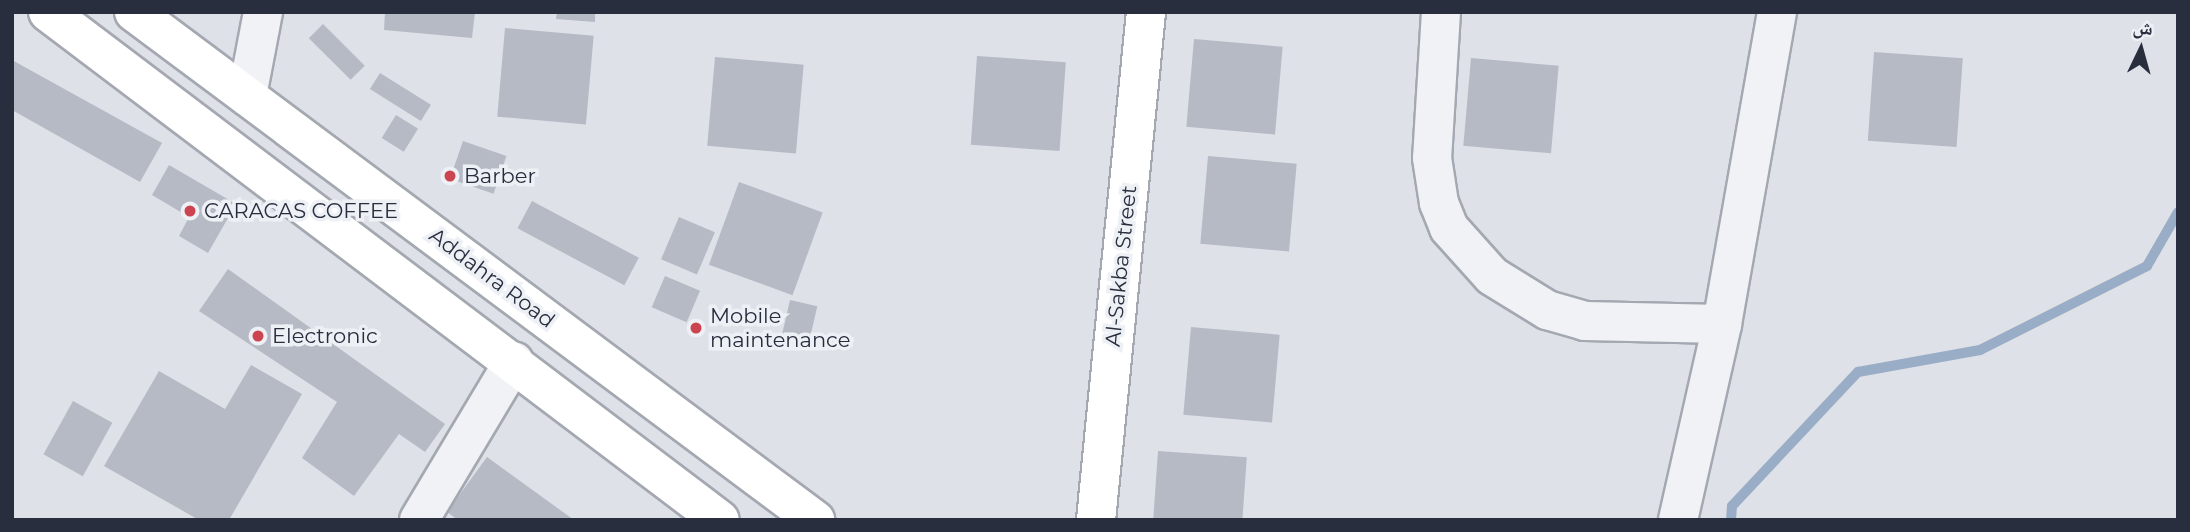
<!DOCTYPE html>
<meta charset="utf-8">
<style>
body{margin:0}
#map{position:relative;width:2190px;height:532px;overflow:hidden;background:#dee1e7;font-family:Montserrat,"Noto Naskh Arabic",sans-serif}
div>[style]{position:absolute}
.stream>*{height:10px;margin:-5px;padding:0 5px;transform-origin:5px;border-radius:5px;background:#99adc7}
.building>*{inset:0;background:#b5bac4;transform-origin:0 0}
.roads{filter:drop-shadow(2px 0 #a4a8b1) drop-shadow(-2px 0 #a4a8b1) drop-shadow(0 2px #a4a8b1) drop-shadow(0 -2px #a4a8b1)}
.minor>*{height:38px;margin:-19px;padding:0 19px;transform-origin:19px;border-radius:19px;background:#f1f2f6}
.secondary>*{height:38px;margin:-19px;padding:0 19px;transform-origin:19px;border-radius:19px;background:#fff}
.primary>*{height:38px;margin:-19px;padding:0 19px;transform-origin:19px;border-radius:19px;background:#fff}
.dots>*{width:19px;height:19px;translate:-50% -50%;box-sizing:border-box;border:4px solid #edf0f5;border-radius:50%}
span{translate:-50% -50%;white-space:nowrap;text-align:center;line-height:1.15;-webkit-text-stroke:7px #edf0f5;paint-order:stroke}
.poi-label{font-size:21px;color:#282e3e}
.left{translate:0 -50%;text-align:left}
.street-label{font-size:21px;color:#282e3e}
.frame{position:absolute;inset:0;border:14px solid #282e3e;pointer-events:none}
.north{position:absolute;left:2106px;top:14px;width:70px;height:70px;-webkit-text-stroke:5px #edf0f5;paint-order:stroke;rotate:5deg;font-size:19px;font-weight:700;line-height:28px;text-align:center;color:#282e3e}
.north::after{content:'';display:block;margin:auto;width:24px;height:32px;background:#282e3e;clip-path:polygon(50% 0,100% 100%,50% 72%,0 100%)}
</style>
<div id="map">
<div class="stream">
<div style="left:1731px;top:520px;width:14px;rotate:-86deg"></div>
<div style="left:1732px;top:506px;width:184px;rotate:-46.8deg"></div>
<div style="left:1858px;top:372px;width:124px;rotate:-10.2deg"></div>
<div style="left:1980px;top:350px;width:187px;rotate:-26.7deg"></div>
<div style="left:2147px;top:266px;width:62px;rotate:-60.1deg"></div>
</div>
<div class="building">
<div style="clip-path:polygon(385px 12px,475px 12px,472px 38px,384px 30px)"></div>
<div style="clip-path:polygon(557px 12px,595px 12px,595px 22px,556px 19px)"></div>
<div style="left:323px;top:24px;width:59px;height:20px;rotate:45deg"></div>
<div style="left:505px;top:28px;width:89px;height:89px;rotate:5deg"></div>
<div style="left:1194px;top:39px;width:89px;height:88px;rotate:5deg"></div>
<div style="left:1874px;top:52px;width:89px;height:89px;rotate:4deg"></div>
<div style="left:977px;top:56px;width:89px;height:89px;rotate:4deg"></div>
<div style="left:715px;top:57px;width:89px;height:89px;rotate:5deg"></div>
<div style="left:1471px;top:58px;width:88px;height:88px;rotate:5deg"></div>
<div style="clip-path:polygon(12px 60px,162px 143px,140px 182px,12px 110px)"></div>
<div style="left:380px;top:73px;width:60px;height:19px;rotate:32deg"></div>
<div style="left:396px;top:115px;width:26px;height:27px;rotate:32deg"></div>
<div style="left:463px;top:141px;width:46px;height:40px;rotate:19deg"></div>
<div style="left:1208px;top:156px;width:89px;height:88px;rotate:5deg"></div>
<div style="clip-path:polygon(169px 165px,236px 204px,208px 253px,179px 236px,189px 217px,152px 195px)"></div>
<div style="left:739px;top:182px;width:89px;height:88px;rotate:20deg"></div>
<div style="left:532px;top:201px;width:121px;height:31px;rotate:28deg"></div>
<div style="left:679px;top:217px;width:39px;height:46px;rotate:23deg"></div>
<div style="clip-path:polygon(228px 269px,445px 424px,425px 452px,399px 434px,354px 496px,302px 458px,337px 402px,199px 311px)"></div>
<div style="left:665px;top:276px;width:38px;height:34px;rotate:23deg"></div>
<div style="left:790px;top:300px;width:28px;height:34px;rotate:13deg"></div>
<div style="left:1191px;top:327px;width:89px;height:88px;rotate:5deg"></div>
<div style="clip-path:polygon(251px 365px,302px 394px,229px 520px,199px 520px,104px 466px,159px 371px,225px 409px)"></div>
<div style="left:73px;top:401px;width:45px;height:61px;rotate:29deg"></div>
<div style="left:1158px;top:451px;width:89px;height:69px;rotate:4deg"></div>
<div style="clip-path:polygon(487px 457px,574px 520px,458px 520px,447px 512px)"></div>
</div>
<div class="roads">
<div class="minor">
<div style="left:1441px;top:12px;width:146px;rotate:93.5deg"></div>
<div style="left:1432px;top:158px;width:46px;rotate:81.2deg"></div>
<div style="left:1439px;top:203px;width:27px;rotate:68deg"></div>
<div style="left:1449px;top:228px;width:64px;rotate:48.1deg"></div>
<div style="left:1492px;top:276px;width:65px;rotate:31.7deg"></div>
<div style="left:1547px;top:310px;width:40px;rotate:16deg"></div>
<div style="left:1585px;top:321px;width:137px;rotate:1.3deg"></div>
<div style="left:247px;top:96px;width:86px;rotate:-79.2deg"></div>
<div style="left:419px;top:520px;width:185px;rotate:-59.1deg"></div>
<div style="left:1678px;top:520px;width:201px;rotate:-77.3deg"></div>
<div style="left:1722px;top:324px;width:317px;rotate:-80deg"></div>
</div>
<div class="secondary">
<div style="left:1096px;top:520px;width:510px;rotate:-84.38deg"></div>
</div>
<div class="primary">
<div style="left:48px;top:12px;width:842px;rotate:37.09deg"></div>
<div style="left:134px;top:12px;width:850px;rotate:36.72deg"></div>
</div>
</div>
<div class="dots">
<div style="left:450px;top:176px;background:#cb4450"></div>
<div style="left:190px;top:211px;background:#cb4450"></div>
<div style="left:696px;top:328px;background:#cb4450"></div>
<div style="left:258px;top:336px;background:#cb4450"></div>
</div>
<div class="poi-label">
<span class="left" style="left:464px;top:176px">Barber</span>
<span class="left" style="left:204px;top:211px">CARACAS COFFEE</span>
<span class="left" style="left:710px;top:328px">Mobile<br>maintenance</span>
<span class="left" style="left:272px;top:336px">Electronic</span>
</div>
<div class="street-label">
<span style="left:1121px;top:266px;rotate:-84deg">Al-Sakba Street</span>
<span style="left:492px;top:278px;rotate:37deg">Addahra Road</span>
</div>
<div class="frame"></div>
<div class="north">ش</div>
</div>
